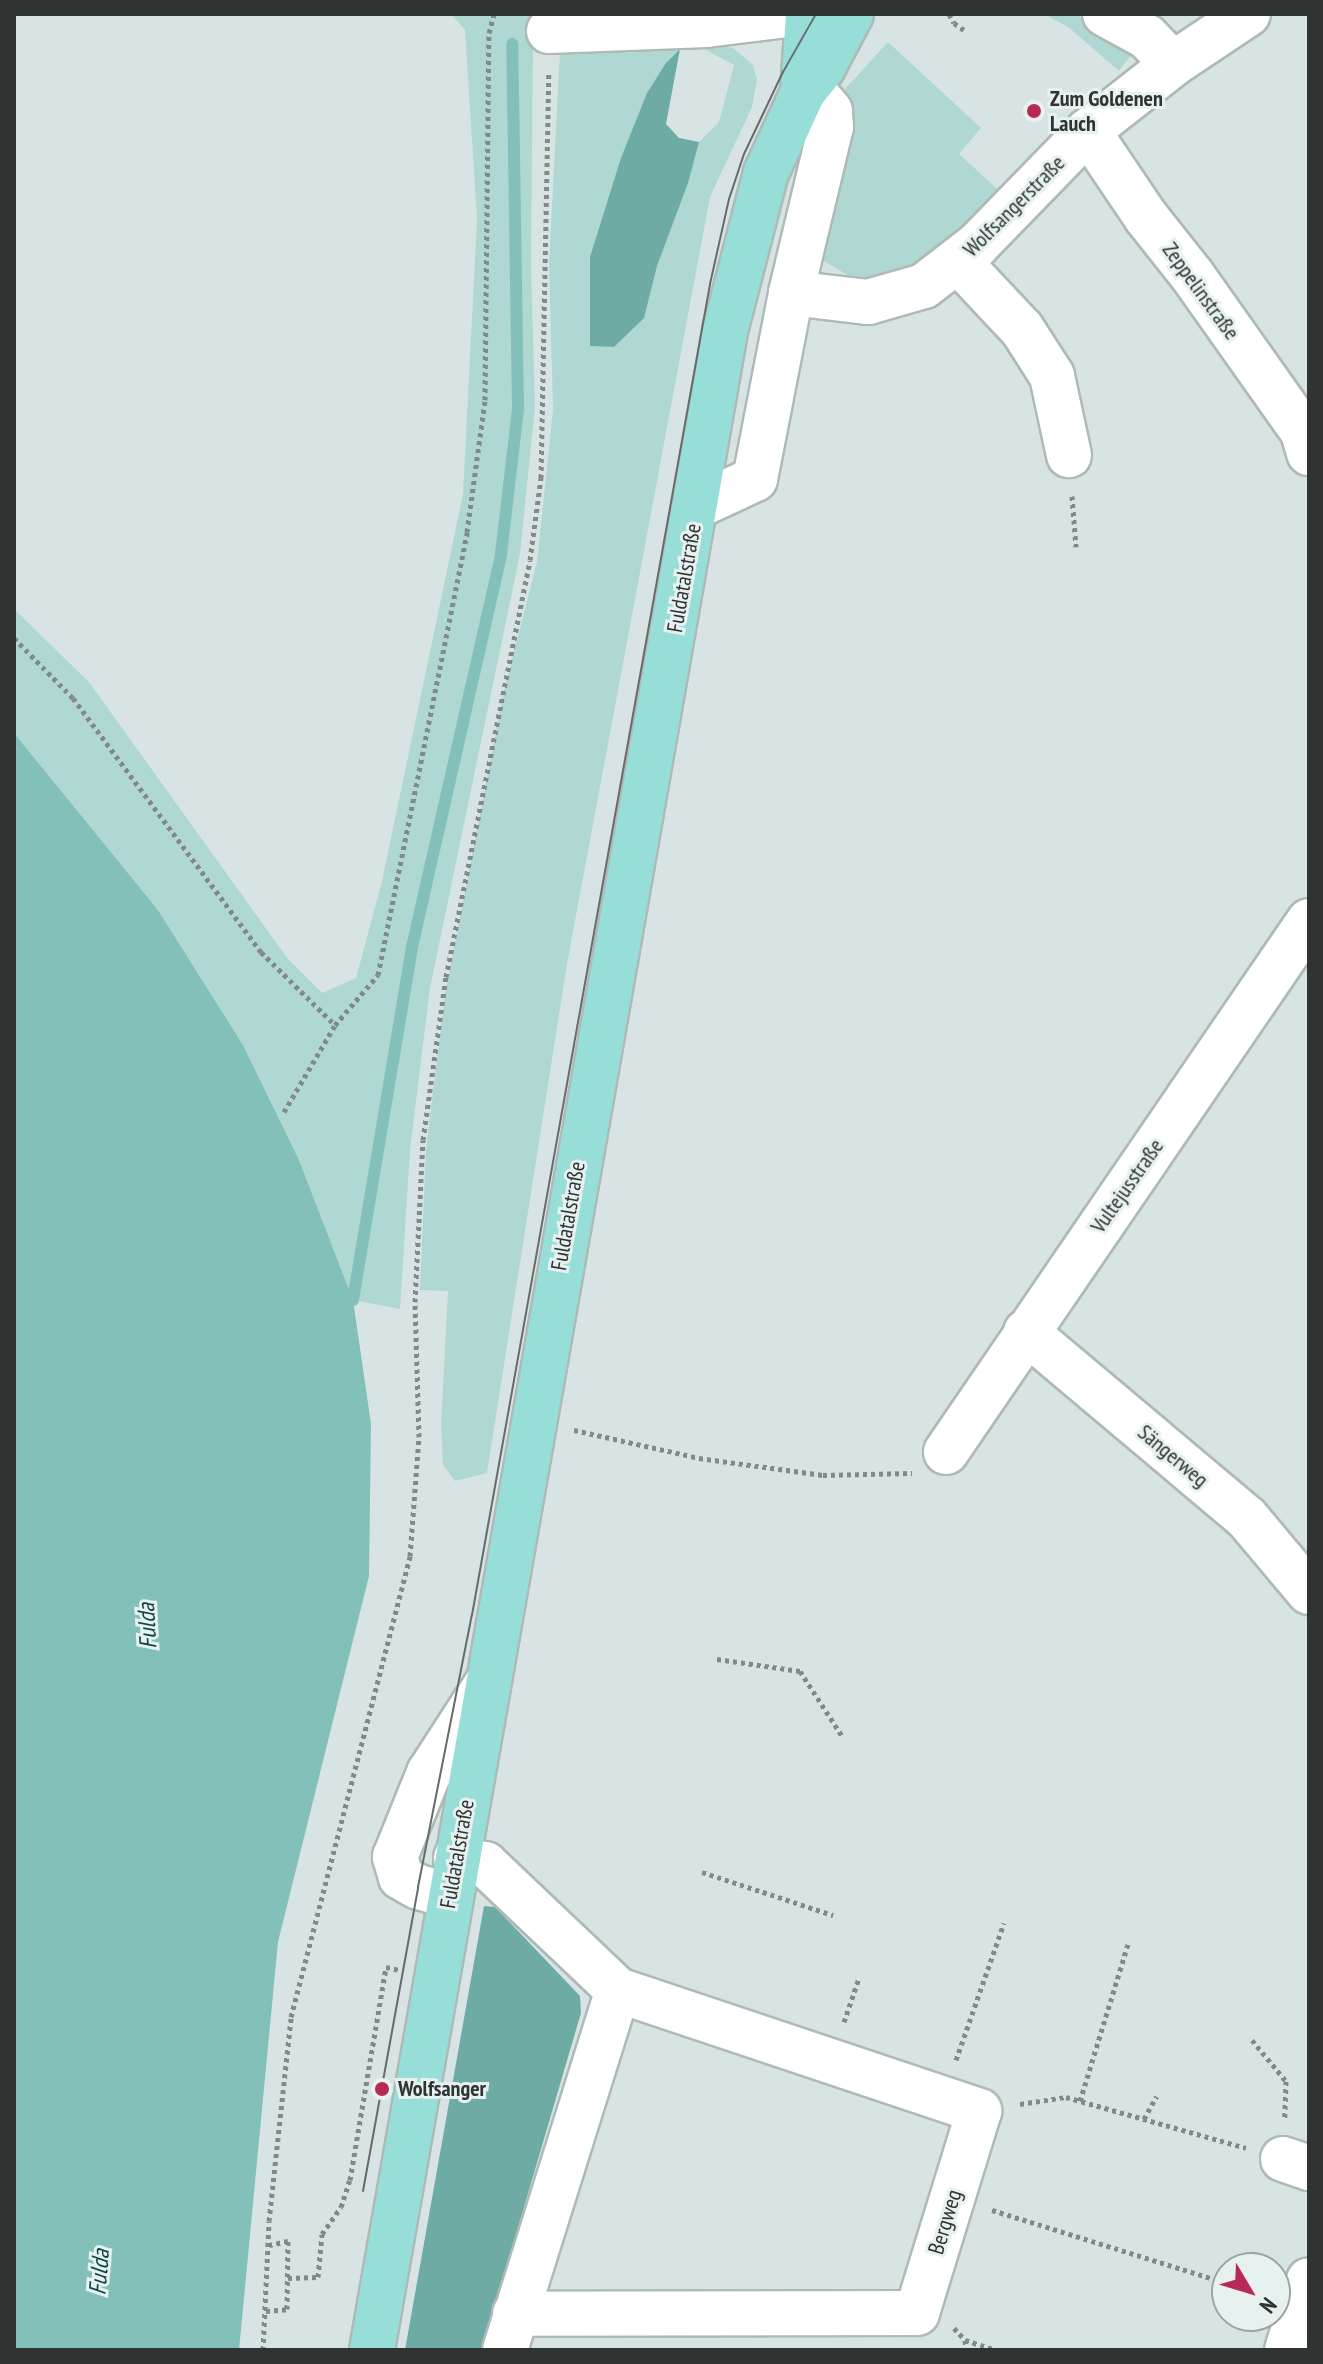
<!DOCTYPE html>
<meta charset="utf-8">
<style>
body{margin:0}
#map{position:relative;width:1323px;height:2364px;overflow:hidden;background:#d8e4e3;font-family:"PT Sans Narrow",sans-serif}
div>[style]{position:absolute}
.green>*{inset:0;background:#b0d8d3}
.forest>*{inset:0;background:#6faba5}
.water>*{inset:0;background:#83c0b9}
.stream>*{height:12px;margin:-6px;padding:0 6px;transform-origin:6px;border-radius:6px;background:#83c0b9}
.path>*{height:5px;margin-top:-2.5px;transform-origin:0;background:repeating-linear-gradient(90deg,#828a89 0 4px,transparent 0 8px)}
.roads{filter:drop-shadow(2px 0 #aebab8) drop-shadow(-2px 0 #aebab8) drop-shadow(0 2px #aebab8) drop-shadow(0 -2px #aebab8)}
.minor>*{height:44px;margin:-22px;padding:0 22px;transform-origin:22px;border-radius:22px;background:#fff}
.major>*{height:44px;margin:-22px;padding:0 22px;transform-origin:22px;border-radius:22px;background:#97ded8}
.tram>*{height:2px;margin:-1px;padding:0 1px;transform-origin:1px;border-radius:1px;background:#666c6b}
.dots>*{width:22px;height:22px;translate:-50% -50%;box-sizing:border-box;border:4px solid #e6f1f0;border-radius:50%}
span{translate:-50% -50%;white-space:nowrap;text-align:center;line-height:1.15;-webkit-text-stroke:6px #e6f1f0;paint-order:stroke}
.poi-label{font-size:22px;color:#2f3332;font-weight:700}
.left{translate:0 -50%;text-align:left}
.street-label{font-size:22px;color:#2f3332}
.water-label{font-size:24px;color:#0d4541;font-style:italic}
.frame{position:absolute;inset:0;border:16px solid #2f3332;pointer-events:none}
.north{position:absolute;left:1211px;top:2252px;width:80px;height:80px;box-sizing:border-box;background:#e6f1f0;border:2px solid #9da5a4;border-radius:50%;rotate:128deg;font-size:22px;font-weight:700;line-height:32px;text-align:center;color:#2f3332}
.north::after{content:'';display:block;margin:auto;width:28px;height:36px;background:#b82957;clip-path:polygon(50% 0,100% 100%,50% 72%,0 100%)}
</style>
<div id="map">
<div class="green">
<div style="clip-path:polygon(451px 14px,543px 14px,533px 35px,531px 265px,535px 407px,520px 554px,430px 988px,410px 1150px,400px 1309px,353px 1300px,299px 1160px,243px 1045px,158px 910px,14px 733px,14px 609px,89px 682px,288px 959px,322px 993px,356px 978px,382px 881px,463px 494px,477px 219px,465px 30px)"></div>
<div style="clip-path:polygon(1044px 14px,1076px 14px,1133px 53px,1119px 71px,1068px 27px)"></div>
<div style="clip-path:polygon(888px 42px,981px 128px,959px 154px,1005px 196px,925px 271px,869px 288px,817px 257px,812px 238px,845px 89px)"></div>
<div style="clip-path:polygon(705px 44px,733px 48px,753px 65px,757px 80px,752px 107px,710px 197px,567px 964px,487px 1473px,455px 1481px,443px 1465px,441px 1424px,448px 1291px,420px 1290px,426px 1149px,445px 995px,503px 695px,537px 562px,553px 410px,549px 264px,560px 52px,663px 45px,680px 49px,666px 63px,657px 266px,699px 142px,719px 122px,734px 65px,704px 49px)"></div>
</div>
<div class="forest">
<div style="clip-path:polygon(680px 49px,666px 124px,679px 138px,699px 142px,688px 183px,657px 266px,644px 318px,614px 347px,590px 346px,590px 257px,621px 158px,647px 93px,666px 63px)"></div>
<div style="clip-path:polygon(484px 1906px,495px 1907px,580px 1996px,581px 2013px,482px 2350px,405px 2350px)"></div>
</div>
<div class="water">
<div style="clip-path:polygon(14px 733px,158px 910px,243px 1045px,299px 1160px,353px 1300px,371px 1424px,369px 1576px,278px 1942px,239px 2350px,14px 2350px)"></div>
</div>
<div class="stream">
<div style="left:353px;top:1300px;width:358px;rotate:-80.5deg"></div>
<div style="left:412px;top:947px;width:403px;rotate:-77.2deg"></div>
<div style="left:501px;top:554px;width:146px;rotate:-83.3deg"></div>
<div style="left:518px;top:409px;width:365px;rotate:-90.9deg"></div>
</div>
<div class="path">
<div style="left:949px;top:14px;width:10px;rotate:61deg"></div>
<div style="left:954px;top:23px;width:12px;rotate:35deg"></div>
<div style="left:1072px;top:496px;width:51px;rotate:85.5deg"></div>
<div style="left:14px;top:638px;width:84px;rotate:45.5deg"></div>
<div style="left:73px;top:698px;width:316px;rotate:53.5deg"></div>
<div style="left:261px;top:952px;width:104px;rotate:44.6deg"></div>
<div style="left:335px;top:1025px;width:66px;rotate:-49.3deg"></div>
<div style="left:378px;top:975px;width:452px;rotate:-78.6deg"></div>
<div style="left:467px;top:532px;width:133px;rotate:-82.2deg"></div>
<div style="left:485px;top:400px;width:367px;rotate:-89.4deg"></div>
<div style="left:489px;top:33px;width:20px;rotate:-75deg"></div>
<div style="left:284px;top:1112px;width:101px;rotate:-59.6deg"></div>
<div style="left:574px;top:1430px;width:128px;rotate:12.6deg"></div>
<div style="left:699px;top:1458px;width:125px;rotate:7.8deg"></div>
<div style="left:823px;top:1475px;width:89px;rotate:-1.3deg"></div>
<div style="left:717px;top:1659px;width:84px;rotate:8.2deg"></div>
<div style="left:800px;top:1671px;width:77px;rotate:57.1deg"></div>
<div style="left:702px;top:1872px;width:138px;rotate:18.2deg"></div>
<div style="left:844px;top:2022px;width:46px;rotate:-71.2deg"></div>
<div style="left:1252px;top:2040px;width:53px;rotate:50.3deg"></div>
<div style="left:1286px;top:2081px;width:38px;rotate:92deg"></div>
<div style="left:956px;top:2060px;width:145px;rotate:-70.7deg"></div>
<div style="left:1080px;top:2101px;width:164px;rotate:-73deg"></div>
<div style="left:1020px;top:2104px;width:47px;rotate:-8.7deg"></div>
<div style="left:1066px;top:2097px;width:187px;rotate:15.8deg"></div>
<div style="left:1144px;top:2119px;width:26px;rotate:-61deg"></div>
<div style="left:992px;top:2210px;width:246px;rotate:17.3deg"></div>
<div style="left:288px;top:2278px;width:30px;rotate:-2deg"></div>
<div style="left:318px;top:2277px;width:43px;rotate:-84.7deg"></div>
<div style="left:322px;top:2234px;width:33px;rotate:-55deg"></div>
<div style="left:341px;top:2207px;width:28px;rotate:-72deg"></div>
<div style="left:350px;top:2180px;width:216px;rotate:-80.4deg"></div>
<div style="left:386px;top:1967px;width:13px;rotate:13deg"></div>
<div style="left:266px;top:2311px;width:21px;rotate:-5deg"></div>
<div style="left:287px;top:2309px;width:68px;rotate:-89.2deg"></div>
<div style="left:288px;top:2241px;width:19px;rotate:168deg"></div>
<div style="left:954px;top:2328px;width:16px;rotate:47deg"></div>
<div style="left:965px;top:2340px;width:33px;rotate:18deg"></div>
<div style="left:965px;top:2340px;width:10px;rotate:84deg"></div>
<div style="left:263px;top:2350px;width:129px;rotate:-87.3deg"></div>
<div style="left:269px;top:2221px;width:205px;rotate:-83.8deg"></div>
<div style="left:291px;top:2017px;width:476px;rotate:-75.5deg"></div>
<div style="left:410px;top:1556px;width:119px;rotate:-85.7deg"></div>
<div style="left:419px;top:1437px;width:135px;rotate:-91.7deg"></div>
<div style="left:415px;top:1302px;width:162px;rotate:-87.2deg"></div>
<div style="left:423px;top:1140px;width:165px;rotate:-82deg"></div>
<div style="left:446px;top:977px;width:425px;rotate:-78.6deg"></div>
<div style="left:530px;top:560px;width:83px;rotate:-82.4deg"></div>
<div style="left:541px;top:478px;width:407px;rotate:-88.9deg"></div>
</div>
<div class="roads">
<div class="minor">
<div style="left:1105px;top:14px;width:48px;rotate:28.7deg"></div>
<div style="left:1147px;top:37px;width:37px;rotate:46deg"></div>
<div style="left:549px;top:31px;width:157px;rotate:-2.2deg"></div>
<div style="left:706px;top:25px;width:90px;rotate:-7deg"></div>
<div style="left:1088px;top:131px;width:104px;rotate:56deg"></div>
<div style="left:1146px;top:217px;width:74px;rotate:51.6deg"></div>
<div style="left:1192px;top:275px;width:192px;rotate:54.7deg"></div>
<div style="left:1303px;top:432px;width:22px;rotate:74deg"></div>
<div style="left:959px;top:262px;width:92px;rotate:46.8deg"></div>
<div style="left:1022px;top:329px;width:56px;rotate:57.4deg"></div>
<div style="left:1052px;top:376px;width:81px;rotate:77.9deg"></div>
<div style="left:791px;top:293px;width:78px;rotate:6.7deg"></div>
<div style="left:868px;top:302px;width:58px;rotate:-15.9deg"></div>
<div style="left:924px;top:286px;width:67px;rotate:-37.7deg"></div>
<div style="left:977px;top:245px;width:159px;rotate:-45.8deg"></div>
<div style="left:1088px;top:131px;width:108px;rotate:-38.2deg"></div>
<div style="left:1173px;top:64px;width:90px;rotate:-33.7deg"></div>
<div style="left:697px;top:506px;width:64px;rotate:-25deg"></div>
<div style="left:755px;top:479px;width:189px;rotate:-79deg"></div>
<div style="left:791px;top:293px;width:171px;rotate:-76.5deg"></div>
<div style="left:831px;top:127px;width:16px;rotate:-94deg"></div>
<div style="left:830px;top:111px;width:17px;rotate:-130deg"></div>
<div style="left:819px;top:98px;width:17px;rotate:-159deg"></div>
<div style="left:1026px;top:1332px;width:287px;rotate:40.1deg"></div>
<div style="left:1246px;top:1517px;width:98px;rotate:50deg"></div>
<div style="left:946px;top:1452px;width:643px;rotate:-55.64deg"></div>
<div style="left:456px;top:1858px;width:30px;rotate:12deg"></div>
<div style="left:485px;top:1864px;width:183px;rotate:43.5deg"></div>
<div style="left:618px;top:1990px;width:381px;rotate:18.5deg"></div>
<div style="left:979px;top:2111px;width:211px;rotate:107.1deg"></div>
<div style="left:917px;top:2313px;width:402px;rotate:179.9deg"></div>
<div style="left:450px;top:1896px;width:33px;rotate:-164deg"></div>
<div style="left:418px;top:1887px;width:20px;rotate:-150deg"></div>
<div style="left:401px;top:1877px;width:21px;rotate:-107deg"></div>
<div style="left:395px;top:1857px;width:91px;rotate:-68deg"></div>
<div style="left:429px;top:1773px;width:105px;rotate:-57.1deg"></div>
<div style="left:1283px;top:2159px;width:28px;rotate:19deg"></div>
<div style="left:505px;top:2350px;width:377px;rotate:-72.6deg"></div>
<div style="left:1287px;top:2350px;width:73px;rotate:-72.6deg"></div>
</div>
<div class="major">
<div style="left:803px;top:92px;width:78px;rotate:-86.3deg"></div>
<div style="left:372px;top:2350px;width:2050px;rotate:-80.08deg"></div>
<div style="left:725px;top:331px;width:163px;rotate:-75.5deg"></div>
<div style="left:766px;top:173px;width:89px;rotate:-65.4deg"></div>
<div style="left:803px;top:92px;width:32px;rotate:-51deg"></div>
<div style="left:823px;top:67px;width:60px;rotate:-62.2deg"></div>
</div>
</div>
<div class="tram">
<div style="left:363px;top:2191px;width:309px;rotate:-79.7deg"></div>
<div style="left:418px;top:1887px;width:277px;rotate:-78.8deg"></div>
<div style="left:472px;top:1615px;width:1352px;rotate:-79.86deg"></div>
<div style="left:710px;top:284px;width:87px;rotate:-77.4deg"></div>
<div style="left:729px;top:199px;width:47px;rotate:-71.6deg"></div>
<div style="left:744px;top:154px;width:91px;rotate:-64.6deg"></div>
<div style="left:783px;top:72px;width:67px;rotate:-60.4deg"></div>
</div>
<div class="dots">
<div style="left:1034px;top:111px;background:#b82957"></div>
<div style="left:382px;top:2089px;background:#b82957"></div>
</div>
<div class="poi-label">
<span class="left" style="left:1050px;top:111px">Zum Goldenen<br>Lauch</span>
<span class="left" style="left:398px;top:2089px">Wolfsanger</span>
</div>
<div class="street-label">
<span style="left:1014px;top:206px;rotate:-45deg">Wolfsangerstraße</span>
<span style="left:1201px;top:291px;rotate:54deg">Zeppelinstraße</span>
<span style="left:684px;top:578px;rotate:-80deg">Fuldatalstraße</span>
<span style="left:1127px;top:1186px;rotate:-55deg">Vultejusstraße</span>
<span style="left:568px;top:1216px;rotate:-80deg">Fuldatalstraße</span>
<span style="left:1173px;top:1456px;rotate:40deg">Sängerweg</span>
<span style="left:457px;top:1854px;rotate:-80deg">Fuldatalstraße</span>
<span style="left:945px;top:2222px;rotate:-73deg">Bergweg</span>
</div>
<div class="water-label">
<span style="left:147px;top:1626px;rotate:-93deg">Fulda</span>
<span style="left:99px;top:2272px;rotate:-85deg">Fulda</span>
</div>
<div class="frame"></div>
<div class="north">N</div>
</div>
